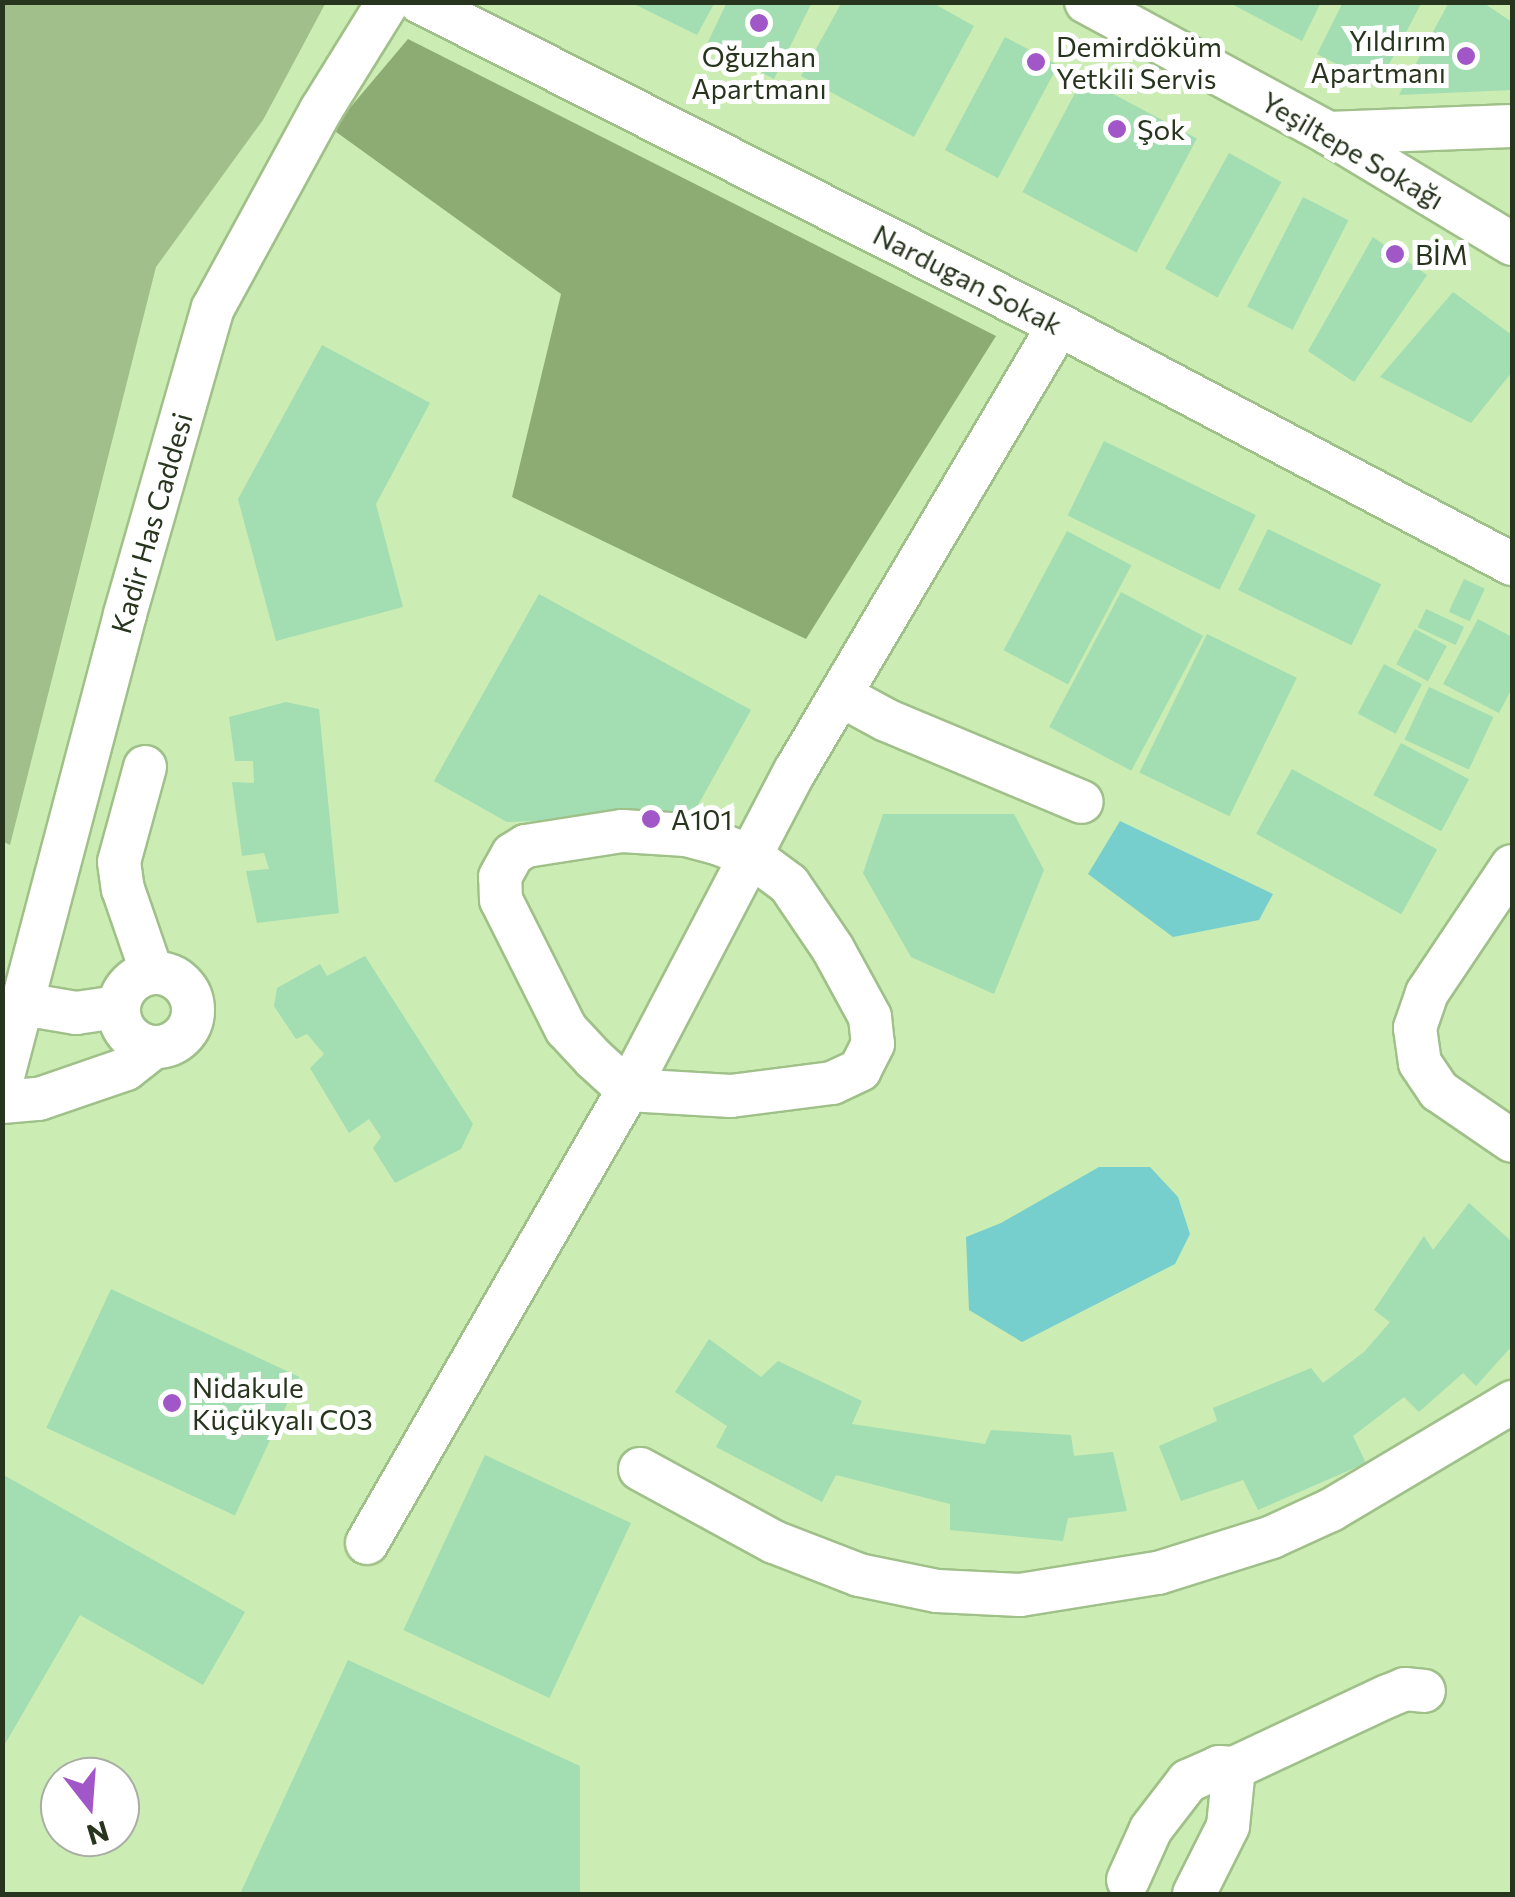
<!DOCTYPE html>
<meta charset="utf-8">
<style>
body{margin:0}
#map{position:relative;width:1515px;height:1897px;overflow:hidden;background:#cbecb3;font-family:Commissioner,sans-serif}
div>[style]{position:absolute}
.green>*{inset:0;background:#a0bf8a}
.forest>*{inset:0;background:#8cac74}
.water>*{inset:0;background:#76cfcc}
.building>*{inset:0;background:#a3ddb2;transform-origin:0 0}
.roads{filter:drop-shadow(2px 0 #a0c089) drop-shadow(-2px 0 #a0c089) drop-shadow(0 2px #a0c089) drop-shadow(0 -2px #a0c089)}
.minor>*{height:42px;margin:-21px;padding:0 21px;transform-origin:21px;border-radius:21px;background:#fff}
.minor>.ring{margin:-21px;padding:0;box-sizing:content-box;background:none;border:42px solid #fff;border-radius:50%}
.dots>*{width:28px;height:28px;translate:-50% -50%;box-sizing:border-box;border:5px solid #fff;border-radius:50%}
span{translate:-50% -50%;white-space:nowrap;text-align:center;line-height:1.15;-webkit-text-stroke:10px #fff;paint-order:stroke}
.poi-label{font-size:28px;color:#28351e}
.right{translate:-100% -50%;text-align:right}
.left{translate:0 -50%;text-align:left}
.street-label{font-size:28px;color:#28351e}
.frame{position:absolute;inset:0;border:5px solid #28351e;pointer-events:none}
.north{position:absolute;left:40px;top:1757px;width:100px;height:100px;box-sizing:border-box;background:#fff;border:2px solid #a9aea5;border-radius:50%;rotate:163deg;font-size:28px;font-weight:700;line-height:40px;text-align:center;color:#28351e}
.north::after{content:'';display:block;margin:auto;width:35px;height:45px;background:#a257c9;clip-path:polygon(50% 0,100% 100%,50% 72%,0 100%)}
</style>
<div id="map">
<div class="green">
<div style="clip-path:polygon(2px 3px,325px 4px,263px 120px,156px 267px,10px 845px,2px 841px)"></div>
</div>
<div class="forest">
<div style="clip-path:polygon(408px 39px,996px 336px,806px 639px,512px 497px,561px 294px,332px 129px)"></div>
</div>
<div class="water">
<div style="clip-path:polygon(1120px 821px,1273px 894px,1259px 920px,1173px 937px,1088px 874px)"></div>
<div style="clip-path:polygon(1099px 1167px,1150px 1167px,1178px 1197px,1190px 1234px,1175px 1264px,1022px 1342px,969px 1310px,966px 1237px,1001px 1223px)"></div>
</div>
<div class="building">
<div style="clip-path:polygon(630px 2px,715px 2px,697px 35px)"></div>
<div style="clip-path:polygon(727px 2px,812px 2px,774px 79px,707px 44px)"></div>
<div style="clip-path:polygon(842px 2px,931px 2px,974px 26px,914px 137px,801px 76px)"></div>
<div style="clip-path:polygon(1228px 2px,1321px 2px,1302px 41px)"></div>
<div style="clip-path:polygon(1343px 2px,1422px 2px,1378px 85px,1317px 54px)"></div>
<div style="clip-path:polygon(1449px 2px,1482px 2px,1512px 22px,1512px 90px,1399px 95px)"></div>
<div style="left:1005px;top:37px;width:60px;height:128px;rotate:28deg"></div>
<div style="left:1083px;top:78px;width:129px;height:129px;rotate:28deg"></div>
<div style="left:1229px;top:153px;width:60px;height:132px;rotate:29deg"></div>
<div style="left:1303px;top:197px;width:51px;height:123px;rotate:27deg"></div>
<div style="clip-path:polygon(1373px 237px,1427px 275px,1354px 382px,1308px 351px)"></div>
<div style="clip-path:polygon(1453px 292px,1512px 335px,1512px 372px,1471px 423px,1380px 377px)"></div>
<div style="clip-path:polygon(322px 345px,430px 403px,376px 504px,403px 607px,276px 641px,238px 499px)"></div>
<div style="left:1104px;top:441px;width:169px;height:83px;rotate:26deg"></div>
<div style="left:1268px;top:529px;width:126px;height:68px;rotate:26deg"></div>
<div style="left:1067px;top:531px;width:73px;height:135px;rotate:28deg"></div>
<div style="left:1464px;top:579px;width:23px;height:36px;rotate:25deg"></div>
<div style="left:1121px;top:592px;width:93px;height:153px;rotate:28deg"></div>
<div style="clip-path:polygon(539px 594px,751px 710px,693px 814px,507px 822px,434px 781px)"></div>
<div style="left:1426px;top:609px;width:42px;height:20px;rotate:25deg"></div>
<div style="clip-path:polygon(1478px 619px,1512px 637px,1512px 688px,1499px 713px,1443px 684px)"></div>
<div style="left:1415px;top:629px;width:36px;height:40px;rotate:28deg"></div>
<div style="left:1207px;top:634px;width:100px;height:154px;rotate:26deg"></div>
<div style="left:1384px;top:664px;width:43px;height:56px;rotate:28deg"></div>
<div style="left:1429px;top:687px;width:71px;height:58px;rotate:25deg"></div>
<div style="clip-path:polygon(286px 702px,319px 709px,339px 913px,257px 923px,246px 871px,269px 869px,264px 853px,242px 856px,232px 782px,254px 783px,253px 761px,235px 761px,229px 717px)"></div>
<div style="left:1401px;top:743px;width:77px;height:59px;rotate:28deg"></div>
<div style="left:1292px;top:769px;width:166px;height:74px;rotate:29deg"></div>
<div style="clip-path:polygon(883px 814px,1014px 814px,1044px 870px,994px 994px,911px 957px,863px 873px)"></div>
<div style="clip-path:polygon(365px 956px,473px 1124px,461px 1149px,395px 1183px,373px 1148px,381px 1137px,369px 1119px,349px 1133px,310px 1068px,324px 1054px,307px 1034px,296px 1039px,274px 1006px,277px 988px,320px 964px,327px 976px)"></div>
<div style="clip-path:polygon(1469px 1203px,1512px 1242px,1512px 1346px,1476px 1386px,1463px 1373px,1419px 1412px,1404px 1397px,1353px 1436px,1366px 1463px,1258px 1510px,1243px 1480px,1181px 1501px,1159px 1446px,1217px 1421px,1213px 1408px,1311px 1368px,1323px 1383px,1364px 1352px,1390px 1322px,1374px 1310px,1424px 1236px,1433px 1250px)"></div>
<div style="left:111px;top:1289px;width:208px;height:153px;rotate:25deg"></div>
<div style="clip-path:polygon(709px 1339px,761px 1377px,778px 1361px,862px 1401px,852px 1424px,985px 1444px,991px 1430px,1071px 1435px,1074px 1456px,1113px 1452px,1127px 1511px,1068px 1518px,1063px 1541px,950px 1530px,950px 1504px,836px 1475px,822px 1502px,716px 1447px,727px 1426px,675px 1392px)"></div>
<div style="left:485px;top:1455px;width:161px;height:193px;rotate:25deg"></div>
<div style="clip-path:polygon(2px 1474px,245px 1612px,203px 1685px,80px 1615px,2px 1749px)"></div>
<div style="clip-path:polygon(348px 1660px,580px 1766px,580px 1894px,240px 1894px)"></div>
</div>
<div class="roads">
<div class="minor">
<div style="left:420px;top:2px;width:716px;rotate:26.82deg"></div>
<div style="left:1059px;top:325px;width:512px;rotate:27.82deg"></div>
<div style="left:1086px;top:2px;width:275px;rotate:28.4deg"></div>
<div style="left:1328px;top:133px;width:215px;rotate:31.1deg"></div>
<div style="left:1328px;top:133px;width:184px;rotate:-2.2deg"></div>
<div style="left:840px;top:695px;width:52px;rotate:28.5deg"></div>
<div style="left:886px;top:720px;width:212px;rotate:22.7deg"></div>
<div style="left:145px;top:767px;width:98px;rotate:105.3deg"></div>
<div style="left:119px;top:862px;width:27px;rotate:82deg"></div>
<div style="left:123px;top:889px;width:89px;rotate:71deg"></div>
<div style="left:622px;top:831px;width:64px;rotate:3.6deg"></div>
<div style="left:686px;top:835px;width:34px;rotate:15deg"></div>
<div style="left:719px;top:844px;width:34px;rotate:21deg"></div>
<div style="left:751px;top:856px;width:47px;rotate:36.4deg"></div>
<div style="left:789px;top:884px;width:78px;rotate:55.9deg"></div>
<div style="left:833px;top:949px;width:77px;rotate:61.4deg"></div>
<div style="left:870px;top:1017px;width:27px;rotate:84deg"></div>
<div style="left:873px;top:1044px;width:29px;rotate:117deg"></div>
<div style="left:860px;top:1070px;width:31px;rotate:155deg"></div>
<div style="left:832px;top:1083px;width:102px;rotate:172.7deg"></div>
<div style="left:731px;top:1096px;width:103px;rotate:-176.7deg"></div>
<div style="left:628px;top:1090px;width:46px;rotate:-137.6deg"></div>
<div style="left:594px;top:1059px;width:41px;rotate:-133deg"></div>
<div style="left:566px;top:1029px;width:144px;rotate:-116.7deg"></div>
<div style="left:501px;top:900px;width:23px;rotate:-92deg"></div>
<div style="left:500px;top:877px;width:26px;rotate:-61deg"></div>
<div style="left:513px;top:854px;width:15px;rotate:-32deg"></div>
<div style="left:526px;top:846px;width:97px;rotate:-8.9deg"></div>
<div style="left:1512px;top:866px;width:153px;rotate:123.8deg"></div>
<div style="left:1427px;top:993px;width:37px;rotate:109deg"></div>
<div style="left:1415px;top:1028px;width:35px;rotate:82deg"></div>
<div style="left:1420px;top:1063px;width:34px;rotate:56deg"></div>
<div style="left:1439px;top:1091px;width:88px;rotate:34.4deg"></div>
<div class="ring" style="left:119px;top:973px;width:32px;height:32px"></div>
<div style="left:23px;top:1004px;width:54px;rotate:9.6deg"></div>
<div style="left:76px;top:1013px;width:42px;rotate:-8.1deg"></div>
<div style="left:2px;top:1080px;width:482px;rotate:-75.2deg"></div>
<div style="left:125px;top:614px;width:318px;rotate:-74deg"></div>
<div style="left:213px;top:308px;width:226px;rotate:-61.4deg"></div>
<div style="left:321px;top:110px;width:127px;rotate:-58.2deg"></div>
<div style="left:2px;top:1102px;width:37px;rotate:-5deg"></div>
<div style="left:39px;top:1099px;width:92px;rotate:-19deg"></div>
<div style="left:126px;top:1069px;width:34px;rotate:-38deg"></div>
<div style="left:640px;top:1469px;width:153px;rotate:28.6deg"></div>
<div style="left:774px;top:1542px;width:91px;rotate:21.2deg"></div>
<div style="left:859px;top:1575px;width:80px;rotate:11.6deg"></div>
<div style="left:937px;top:1591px;width:83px;rotate:2.8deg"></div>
<div style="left:1020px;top:1595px;width:140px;rotate:-9.1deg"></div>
<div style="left:1158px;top:1573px;width:120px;rotate:-17.5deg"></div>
<div style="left:1272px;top:1537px;width:65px;rotate:-24.6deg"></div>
<div style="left:1331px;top:1510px;width:211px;rotate:-30.8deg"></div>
<div style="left:367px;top:1543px;width:523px;rotate:-60.05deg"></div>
<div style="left:628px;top:1090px;width:360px;rotate:-62.4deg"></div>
<div style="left:795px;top:771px;width:518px;rotate:-59.38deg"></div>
<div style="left:1128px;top:1880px;width:56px;rotate:-65.7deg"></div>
<div style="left:1151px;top:1829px;width:61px;rotate:-52.4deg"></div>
<div style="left:1188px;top:1781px;width:34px;rotate:-24deg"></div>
<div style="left:1219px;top:1767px;width:15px;rotate:4deg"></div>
<div style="left:1234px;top:1768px;width:170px;rotate:-25.1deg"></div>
<div style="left:1388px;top:1696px;width:18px;rotate:-22deg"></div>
<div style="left:1405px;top:1689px;width:19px;rotate:6deg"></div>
<div style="left:1194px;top:1894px;width:76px;rotate:-63.4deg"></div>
<div style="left:1228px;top:1826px;width:58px;rotate:-84.1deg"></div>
</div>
</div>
<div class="dots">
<div style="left:759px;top:23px;background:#a257c9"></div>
<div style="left:1466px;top:56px;background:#a257c9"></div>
<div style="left:1036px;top:62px;background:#a257c9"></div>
<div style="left:1117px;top:129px;background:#a257c9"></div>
<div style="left:1395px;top:254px;background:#a257c9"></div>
<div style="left:651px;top:819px;background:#a257c9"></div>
<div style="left:172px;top:1403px;background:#a257c9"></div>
</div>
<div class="poi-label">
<span class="right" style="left:1446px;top:56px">Yıldırım<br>Apartmanı</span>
<span class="left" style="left:1056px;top:62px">Demirdöküm<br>Yetkili Servis</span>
<span style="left:759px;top:72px">Oğuzhan<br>Apartmanı</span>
<span class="left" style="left:1137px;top:129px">Şok</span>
<span class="left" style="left:1415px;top:254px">BİM</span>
<span class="left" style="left:671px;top:819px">A101</span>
<span class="left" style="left:192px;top:1403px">Nidakule<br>Küçükyalı C03</span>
</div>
<div class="street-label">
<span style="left:1353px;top:150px;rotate:30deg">Yeşiltepe Sokağı</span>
<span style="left:968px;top:279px;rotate:27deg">Nardugan Sokak</span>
<span style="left:151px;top:523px;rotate:-74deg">Kadir Has Caddesi</span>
</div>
<div class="frame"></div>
<div class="north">N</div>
</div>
